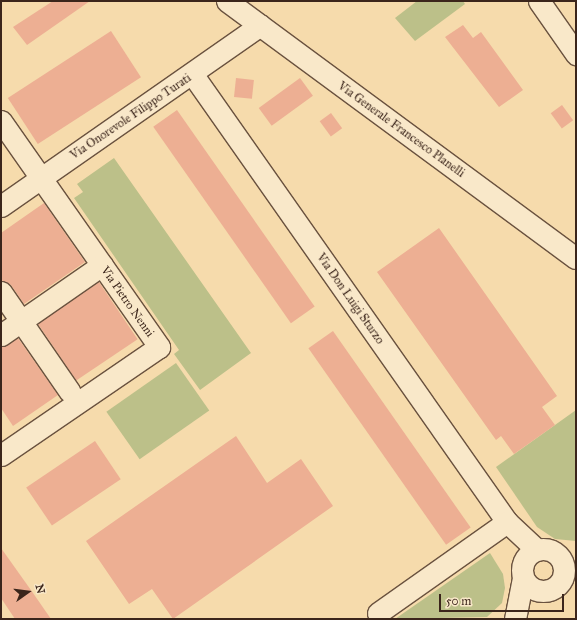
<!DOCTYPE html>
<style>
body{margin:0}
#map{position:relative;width:577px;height:620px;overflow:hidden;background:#f6dbac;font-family:"IM FELL Great Primer",serif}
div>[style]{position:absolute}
.green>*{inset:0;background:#bcc089;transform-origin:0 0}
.building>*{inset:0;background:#edaf93;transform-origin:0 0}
.roads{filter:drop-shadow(1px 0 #6a523f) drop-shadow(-1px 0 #6a523f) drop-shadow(0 1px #6a523f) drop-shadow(0 -1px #6a523f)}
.minor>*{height:21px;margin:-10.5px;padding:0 10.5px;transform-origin:10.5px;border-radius:10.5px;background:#f9e8c9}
.minor>.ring{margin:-10.5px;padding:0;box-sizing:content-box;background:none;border:21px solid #f9e8c9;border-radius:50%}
span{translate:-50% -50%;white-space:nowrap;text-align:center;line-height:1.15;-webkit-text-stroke:3px #f9e8c9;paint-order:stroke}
.street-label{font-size:12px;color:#3b251b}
.frame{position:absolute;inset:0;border:2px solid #3b251b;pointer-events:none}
.north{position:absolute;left:8px;top:572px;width:40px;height:40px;-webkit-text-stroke:3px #f9e8c9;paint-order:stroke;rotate:76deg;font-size:11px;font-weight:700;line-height:16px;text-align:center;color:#3b251b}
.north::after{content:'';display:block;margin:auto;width:14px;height:18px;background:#3b251b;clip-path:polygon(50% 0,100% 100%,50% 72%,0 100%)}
.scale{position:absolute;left:439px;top:594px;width:125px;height:18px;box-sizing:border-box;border:2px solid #3b251b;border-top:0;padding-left:5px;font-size:12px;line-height:14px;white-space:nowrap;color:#3b251b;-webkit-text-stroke:3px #f9e8c9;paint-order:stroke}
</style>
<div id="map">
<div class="green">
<div style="clip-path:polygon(417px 1px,463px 1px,465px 4px,415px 41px,395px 18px)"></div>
<div style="clip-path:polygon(114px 158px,251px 353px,200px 390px,174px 354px,179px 350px,74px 198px,83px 192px,77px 184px)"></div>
<div style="left:176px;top:363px;width:58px;height:85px;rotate:55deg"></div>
<div style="clip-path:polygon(576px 410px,576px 541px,555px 539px,537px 527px,496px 467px)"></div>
<div style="clip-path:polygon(490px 553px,503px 574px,505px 588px,502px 603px,487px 617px,395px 619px)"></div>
</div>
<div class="building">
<div style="clip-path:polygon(53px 1px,90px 1px,27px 45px,13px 27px)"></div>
<div style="clip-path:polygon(463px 25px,473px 38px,481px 32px,523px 90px,499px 107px,445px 37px)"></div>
<div style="left:111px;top:31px;width:55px;height:123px;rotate:57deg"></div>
<div style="left:236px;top:78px;width:18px;height:19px;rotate:6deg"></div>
<div style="left:300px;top:78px;width:22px;height:51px;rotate:54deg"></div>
<div style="left:562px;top:105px;width:19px;height:14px;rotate:54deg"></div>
<div style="left:177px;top:110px;width:240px;height:29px;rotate:55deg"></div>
<div style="left:331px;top:113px;width:19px;height:14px;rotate:54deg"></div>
<div style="clip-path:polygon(44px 203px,85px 262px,24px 304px,11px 285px,1px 280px,1px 233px)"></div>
<div style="clip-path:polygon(439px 228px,557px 396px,542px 407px,555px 425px,514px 454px,501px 436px,496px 440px,377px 272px)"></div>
<div style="left:99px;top:282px;width:69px;height:74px;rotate:56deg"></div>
<div style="left:333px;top:331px;width:240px;height:30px;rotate:55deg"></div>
<div style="clip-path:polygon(18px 338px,58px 395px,13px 426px,1px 408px,1px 347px)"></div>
<div style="clip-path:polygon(236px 436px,267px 483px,301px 459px,333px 506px,173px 619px,152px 589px,129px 604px,86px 541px)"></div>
<div style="left:95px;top:441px;width:46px;height:83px;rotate:56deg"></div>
<div style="clip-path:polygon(1px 548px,33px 593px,51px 619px,15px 619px,1px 598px)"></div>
</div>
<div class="roads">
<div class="minor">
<div style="left:227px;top:1px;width:433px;rotate:36.4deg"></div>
<div style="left:539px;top:1px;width:65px;rotate:55.1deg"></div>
<div style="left:193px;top:75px;width:546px;rotate:54.91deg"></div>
<div style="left:507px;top:522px;width:41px;rotate:43deg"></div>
<div style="left:1px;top:121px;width:276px;rotate:55deg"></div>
<div style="left:159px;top:347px;width:191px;rotate:145.6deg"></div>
<div style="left:1px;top:206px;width:316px;rotate:-34.9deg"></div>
<div style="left:1px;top:292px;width:121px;rotate:55.4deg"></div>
<div style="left:1px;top:335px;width:123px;rotate:-34.7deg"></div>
<div class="ring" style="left:522px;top:549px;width:21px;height:21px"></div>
<div style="left:378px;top:613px;width:158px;rotate:-35.2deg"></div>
<div style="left:515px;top:619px;width:42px;rotate:-79deg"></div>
</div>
</div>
<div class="street-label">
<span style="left:131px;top:117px;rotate:-34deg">Via Onorevole Filippo Turati</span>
<span style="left:401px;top:130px;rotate:36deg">Via Generale Francesco Planelli</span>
<span style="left:350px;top:299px;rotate:55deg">Via Don Luigi Sturzo</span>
<span style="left:127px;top:302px;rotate:55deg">Via Pietro Nenni</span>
</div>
<div class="frame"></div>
<div class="north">N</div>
<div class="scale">50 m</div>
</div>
